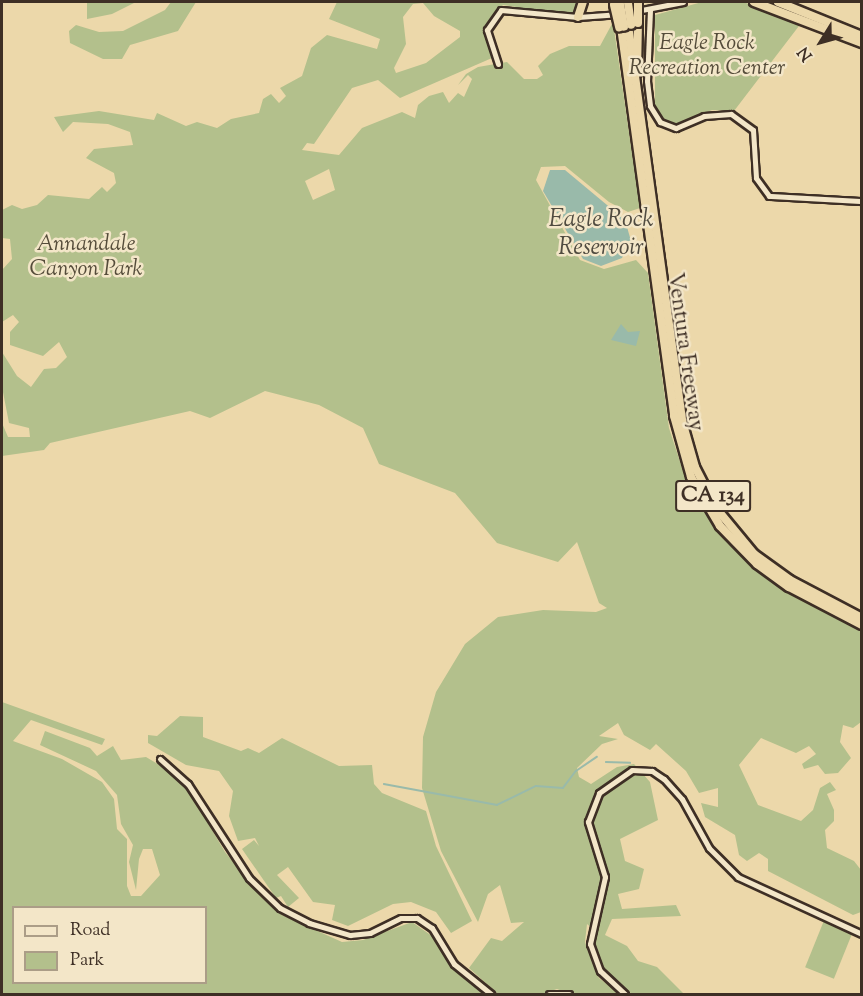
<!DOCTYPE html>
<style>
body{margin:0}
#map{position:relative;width:863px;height:996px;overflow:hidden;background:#ecd8aa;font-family:"Sorts Mill Goudy",serif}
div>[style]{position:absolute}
.green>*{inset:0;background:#b3c08c;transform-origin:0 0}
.water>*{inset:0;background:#99baaa}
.stream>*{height:1.5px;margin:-0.75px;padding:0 0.75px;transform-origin:0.75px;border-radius:0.75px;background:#99baaa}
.roads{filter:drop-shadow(2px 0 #3e2f25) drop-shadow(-2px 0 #3e2f25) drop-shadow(0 2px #3e2f25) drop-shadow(0 -2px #3e2f25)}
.secondary>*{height:5px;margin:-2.5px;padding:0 2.5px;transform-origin:2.5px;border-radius:2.5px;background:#f3e6c8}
.highway>*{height:8px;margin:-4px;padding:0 4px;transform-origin:4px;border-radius:4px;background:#ecd8aa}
.bridges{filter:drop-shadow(2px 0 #3e2f25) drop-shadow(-2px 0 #3e2f25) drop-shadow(0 2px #3e2f25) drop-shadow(0 -2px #3e2f25)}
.highway-bridge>*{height:8px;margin:-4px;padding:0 4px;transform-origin:4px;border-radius:4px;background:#ecd8aa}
span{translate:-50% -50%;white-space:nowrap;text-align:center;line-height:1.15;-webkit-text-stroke:5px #f3e6c8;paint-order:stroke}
.shield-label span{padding:2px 4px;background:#f3e6c8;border:2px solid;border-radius:4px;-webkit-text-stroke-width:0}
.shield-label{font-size:21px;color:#3e2f25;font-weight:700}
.park-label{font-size:22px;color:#554c3a;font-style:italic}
.street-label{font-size:22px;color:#3e2f25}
.water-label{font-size:24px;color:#504b40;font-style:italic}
.frame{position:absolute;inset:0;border:3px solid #3e2f25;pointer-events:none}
.legend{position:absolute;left:12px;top:906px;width:195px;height:78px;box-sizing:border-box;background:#f3e6c8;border:2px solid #ab9d87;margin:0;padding:8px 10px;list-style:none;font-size:18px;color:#3e2f25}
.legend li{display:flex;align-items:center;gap:12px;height:30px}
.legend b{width:30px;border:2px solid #ab9d87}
.north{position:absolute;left:791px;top:12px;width:60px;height:60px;-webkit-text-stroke:4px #f3e6c8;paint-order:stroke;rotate:233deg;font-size:16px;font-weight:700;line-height:24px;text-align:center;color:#3e2f25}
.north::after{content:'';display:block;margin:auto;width:21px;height:27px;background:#3e2f25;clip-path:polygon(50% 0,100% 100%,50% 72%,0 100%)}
</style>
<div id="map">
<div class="green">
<div style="clip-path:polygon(87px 2px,136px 2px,112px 14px,87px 19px)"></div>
<div style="clip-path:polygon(171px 2px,196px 2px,178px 31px,130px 45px,122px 59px,103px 59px,70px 43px,69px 31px,76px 25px,99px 32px,123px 31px,165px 10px)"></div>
<div style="clip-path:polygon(evenodd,337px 2px,582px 2px,578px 13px,569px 15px,503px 5px,487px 22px,492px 58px,400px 98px,378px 80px,352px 88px,314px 144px,307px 143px,302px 150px,339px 155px,362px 128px,402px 112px,415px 118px,418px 105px,429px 96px,443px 92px,449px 103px,458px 93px,464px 97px,472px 79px,468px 75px,458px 85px,466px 74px,478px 67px,507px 62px,524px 79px,537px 79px,543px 75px,538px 66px,550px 54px,569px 46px,600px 46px,613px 22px,640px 208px,628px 212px,609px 202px,565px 166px,541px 167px,536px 180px,580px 260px,604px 269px,636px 260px,648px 273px,669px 428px,688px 486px,719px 532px,747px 563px,780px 588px,861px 630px,861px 722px,853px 728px,843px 725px,840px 742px,851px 758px,838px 773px,825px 774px,818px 765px,804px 769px,802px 764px,816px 754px,809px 746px,796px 753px,761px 738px,739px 765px,758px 805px,801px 821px,813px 810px,820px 788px,830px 782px,836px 790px,827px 794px,834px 810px,834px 821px,825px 830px,827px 848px,854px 861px,861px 870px,861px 912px,853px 915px,768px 871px,768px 859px,759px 853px,747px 861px,739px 855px,735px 835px,705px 817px,701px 803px,718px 807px,718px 788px,699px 793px,686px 771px,656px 744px,650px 750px,624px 735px,618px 723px,599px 736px,618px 739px,602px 744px,577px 768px,579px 777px,591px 784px,617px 767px,634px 764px,650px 782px,658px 820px,620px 839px,625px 861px,644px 869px,639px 889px,618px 894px,622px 909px,676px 905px,681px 916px,612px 919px,605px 935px,627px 946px,638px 961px,657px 967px,684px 994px,632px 994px,606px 974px,593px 945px,592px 928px,587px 924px,585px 942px,599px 978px,620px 994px,570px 994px,557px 989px,542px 994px,498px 994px,469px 968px,491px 938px,502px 941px,524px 922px,511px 923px,500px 885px,488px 894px,478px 922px,441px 851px,422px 788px,423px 737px,436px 692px,465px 644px,498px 617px,543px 610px,596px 612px,607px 608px,599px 603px,577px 542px,558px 562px,497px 543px,455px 493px,379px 464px,363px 428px,319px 405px,265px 391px,210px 418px,190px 411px,50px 443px,44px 450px,2px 456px,2px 423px,8px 437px,30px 437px,29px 428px,9px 423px,2px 387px,2px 352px,17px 376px,31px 387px,44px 369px,56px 368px,67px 357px,59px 342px,43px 356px,10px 345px,10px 332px,19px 322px,13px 315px,2px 322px,2px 270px,12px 259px,10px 239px,2px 238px,2px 210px,12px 205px,22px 209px,37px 205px,48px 195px,89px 199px,102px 187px,107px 192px,116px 183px,114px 173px,86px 158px,94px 149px,133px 145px,130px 132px,108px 124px,73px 122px,63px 132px,54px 117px,99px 111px,154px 120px,157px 113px,186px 126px,197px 122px,217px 128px,231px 119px,259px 113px,263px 99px,271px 94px,279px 103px,286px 96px,280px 88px,302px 76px,311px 48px,327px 35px,377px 49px,380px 39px,329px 19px,337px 2px,423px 3px,434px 16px,460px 31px,460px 37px,426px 63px,396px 73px,394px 68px,406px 44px,403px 17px,413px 4px,423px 3px,337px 2px,329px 169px,335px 190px,313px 200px,305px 181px,329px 169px)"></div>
<div style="clip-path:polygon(702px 2px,743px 2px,802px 22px,734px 111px,712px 110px,674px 125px,662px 120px,655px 108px,655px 15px)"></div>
<div style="clip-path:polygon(evenodd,2px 702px,105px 739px,102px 745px,31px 720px,13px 741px,62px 759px,102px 782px,114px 799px,117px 829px,127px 839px,127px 886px,131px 896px,141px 896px,160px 875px,152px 849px,143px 849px,139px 859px,136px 890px,129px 862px,133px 845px,121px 824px,117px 795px,96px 771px,40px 745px,45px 731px,90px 748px,97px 756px,113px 746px,121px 760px,146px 757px,166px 769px,190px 793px,225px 852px,262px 898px,282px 915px,342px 942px,363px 940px,412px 922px,432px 936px,450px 966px,483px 994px,2px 994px,2px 702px,14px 908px,206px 908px,206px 982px,14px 982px,14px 908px)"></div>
<div style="clip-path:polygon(180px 716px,203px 717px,203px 737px,241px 751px,248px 748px,259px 753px,282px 738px,339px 766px,372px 765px,374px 784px,382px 793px,426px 811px,436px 846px,472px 921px,451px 933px,436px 912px,411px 902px,393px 904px,348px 926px,332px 920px,335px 905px,313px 902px,288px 867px,277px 875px,299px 898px,288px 907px,281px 896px,276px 898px,242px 849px,254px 840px,259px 846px,255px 838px,238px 841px,229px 816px,233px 791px,219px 771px,186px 765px,148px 743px,148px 735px,157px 736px)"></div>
<div style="left:825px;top:918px;width:31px;height:53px;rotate:22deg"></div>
</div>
<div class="water">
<div style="clip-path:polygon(550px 170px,565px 170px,625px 220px,631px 241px,622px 258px,601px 266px,583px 259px,543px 191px)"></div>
<div style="clip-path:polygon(621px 324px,628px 332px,640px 331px,636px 346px,611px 340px)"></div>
</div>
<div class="stream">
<div style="left:606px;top:762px;width:24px;rotate:2deg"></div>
<div style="left:384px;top:784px;width:115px;rotate:10.5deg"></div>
<div style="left:497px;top:805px;width:43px;rotate:-26deg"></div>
<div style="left:536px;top:786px;width:27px;rotate:4deg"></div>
<div style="left:563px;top:788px;width:21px;rotate:-53deg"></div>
<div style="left:576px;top:771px;width:25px;rotate:-34deg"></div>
</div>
<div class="roads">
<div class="secondary">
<div style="left:650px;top:10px;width:71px;rotate:92.4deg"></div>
<div style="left:647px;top:81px;width:25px;rotate:83deg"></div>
<div style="left:650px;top:106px;width:19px;rotate:58deg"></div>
<div style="left:660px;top:122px;width:17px;rotate:21deg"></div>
<div style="left:676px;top:128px;width:30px;rotate:-23deg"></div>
<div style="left:704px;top:116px;width:27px;rotate:-4deg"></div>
<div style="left:731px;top:114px;width:27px;rotate:36deg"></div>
<div style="left:753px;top:130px;width:48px;rotate:86.4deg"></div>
<div style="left:756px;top:178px;width:22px;rotate:54deg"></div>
<div style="left:769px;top:196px;width:93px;rotate:3.1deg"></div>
<div style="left:626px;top:13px;width:58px;rotate:-10.9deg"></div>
<div style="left:498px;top:64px;width:36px;rotate:-108deg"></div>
<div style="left:487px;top:30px;width:24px;rotate:-55deg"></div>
<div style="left:501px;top:10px;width:77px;rotate:5.2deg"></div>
<div style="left:578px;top:17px;width:39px;rotate:-4deg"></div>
<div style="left:160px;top:759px;width:38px;rotate:42deg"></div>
<div style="left:188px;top:784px;width:112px;rotate:57deg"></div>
<div style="left:249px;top:878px;width:43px;rotate:44.1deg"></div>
<div style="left:280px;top:908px;width:33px;rotate:27deg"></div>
<div style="left:309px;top:923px;width:43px;rotate:16.3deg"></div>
<div style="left:350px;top:935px;width:20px;rotate:-6deg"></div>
<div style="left:370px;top:933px;width:34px;rotate:-26deg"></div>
<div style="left:401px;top:918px;width:16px"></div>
<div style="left:417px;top:918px;width:18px;rotate:34deg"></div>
<div style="left:432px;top:928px;width:42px;rotate:58.6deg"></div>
<div style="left:454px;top:964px;width:48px;rotate:39deg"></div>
<div style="left:549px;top:994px;width:20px"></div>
<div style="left:625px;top:994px;width:34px;rotate:-137deg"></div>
<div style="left:600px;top:971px;width:29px;rotate:-110deg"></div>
<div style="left:590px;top:944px;width:69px;rotate:-77.4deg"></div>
<div style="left:605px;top:877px;width:58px;rotate:-107.2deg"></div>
<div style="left:588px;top:822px;width:31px;rotate:-69deg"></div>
<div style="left:599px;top:793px;width:40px;rotate:-34.9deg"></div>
<div style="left:632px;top:770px;width:20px;rotate:3deg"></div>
<div style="left:652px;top:771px;width:14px;rotate:34deg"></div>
<div style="left:664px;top:779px;width:27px;rotate:48deg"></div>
<div style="left:682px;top:799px;width:56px;rotate:61.1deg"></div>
<div style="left:709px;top:848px;width:41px;rotate:45deg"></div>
<div style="left:738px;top:877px;width:136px;rotate:24.7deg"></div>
</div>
<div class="highway">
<div style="left:754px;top:2px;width:116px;rotate:20.8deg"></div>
<div style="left:778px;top:2px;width:91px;rotate:22deg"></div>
<div style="left:578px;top:17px;width:16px;rotate:-72deg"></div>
<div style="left:628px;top:25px;width:400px;rotate:82.2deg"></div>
<div style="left:682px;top:421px;width:48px;rotate:74.2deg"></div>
<div style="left:695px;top:467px;width:46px;rotate:62.9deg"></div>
<div style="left:716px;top:508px;width:60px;rotate:50.4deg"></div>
<div style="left:754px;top:554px;width:44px;rotate:35.8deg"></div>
<div style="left:790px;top:580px;width:81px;rotate:27.8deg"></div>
<div style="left:621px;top:27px;width:393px;rotate:82.2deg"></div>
<div style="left:674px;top:416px;width:63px;rotate:74.4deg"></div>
<div style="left:691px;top:477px;width:57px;rotate:59.4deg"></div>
<div style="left:720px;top:526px;width:53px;rotate:45.8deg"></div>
<div style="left:757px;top:564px;width:39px;rotate:36deg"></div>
<div style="left:789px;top:587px;width:82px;rotate:27.5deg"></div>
<div style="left:637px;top:73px;width:50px;rotate:-88.9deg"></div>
</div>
</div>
<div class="bridges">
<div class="highway-bridge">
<div style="left:638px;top:2px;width:21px;rotate:90deg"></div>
<div style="left:628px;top:3px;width:22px;rotate:82deg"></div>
<div style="left:620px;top:4px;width:23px;rotate:80deg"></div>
<div style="left:614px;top:5px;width:23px;rotate:77deg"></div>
</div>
</div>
<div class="shield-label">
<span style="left:713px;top:496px">CA 134</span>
</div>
<div class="park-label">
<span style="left:707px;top:57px">Eagle Rock<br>Recreation Center</span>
<span style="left:86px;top:258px">Annandale<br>Canyon Park</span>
</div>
<div class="street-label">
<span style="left:684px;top:352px;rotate:82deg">Ventura Freeway</span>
</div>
<div class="water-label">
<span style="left:601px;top:235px">Eagle Rock<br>Reservoir</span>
</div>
<div class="frame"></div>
<ul class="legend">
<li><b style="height:8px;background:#f3e6c8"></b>Road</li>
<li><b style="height:16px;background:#b3c08c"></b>Park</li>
</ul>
<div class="north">N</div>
</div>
